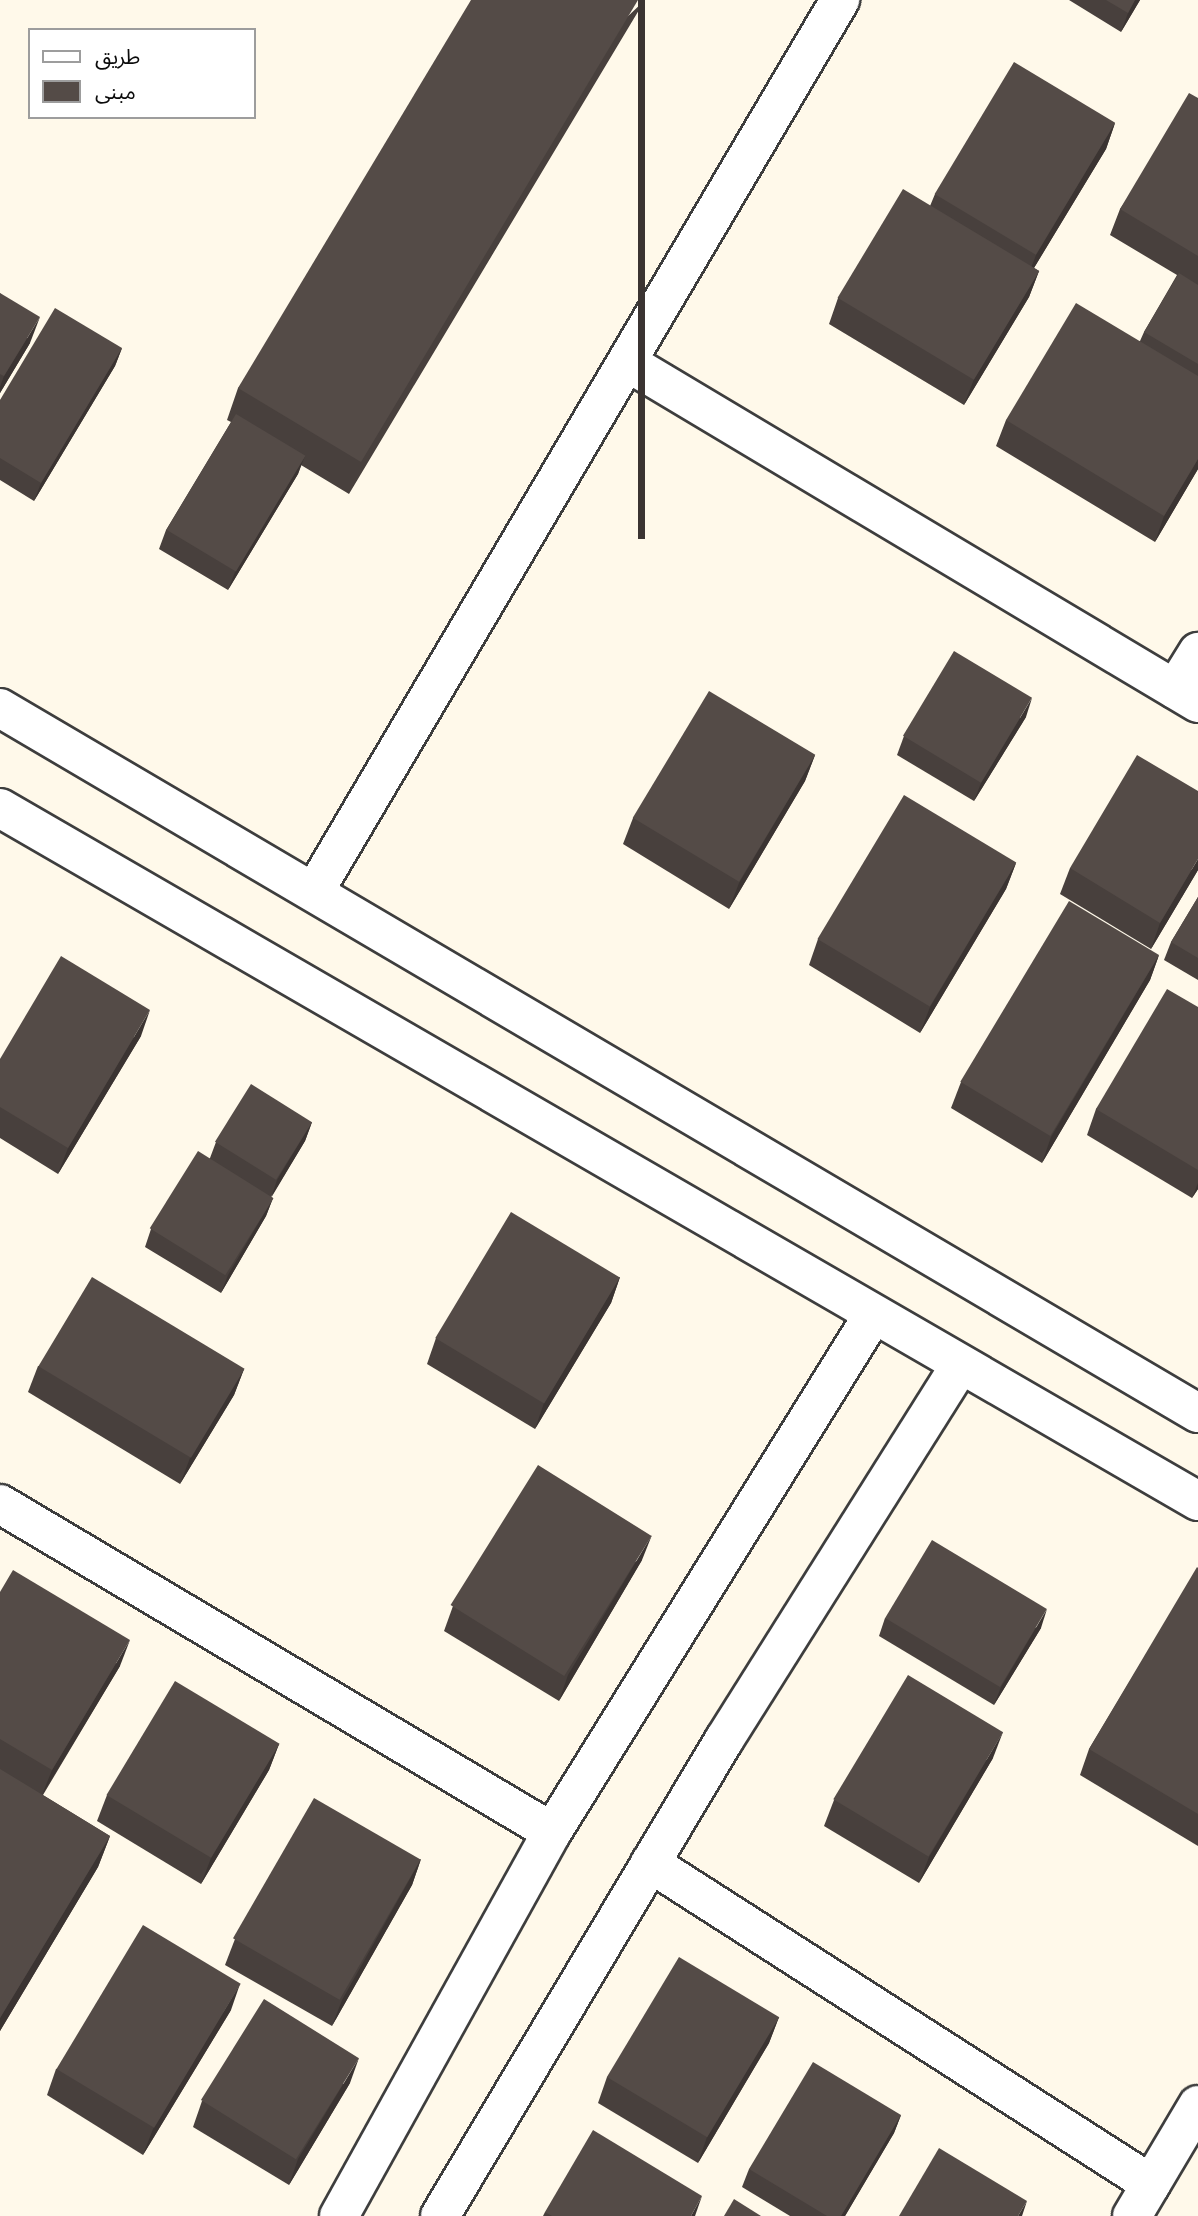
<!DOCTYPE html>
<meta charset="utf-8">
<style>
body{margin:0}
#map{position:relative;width:1198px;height:2216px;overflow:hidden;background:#fff9ea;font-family:Bitter,"Noto Sans Arabic",serif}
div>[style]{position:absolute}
.roads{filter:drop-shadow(2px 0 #3e3e3e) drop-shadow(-2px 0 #3e3e3e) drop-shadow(0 2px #3e3e3e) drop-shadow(0 -2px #3e3e3e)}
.minor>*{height:38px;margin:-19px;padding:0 19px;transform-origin:19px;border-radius:19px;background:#fff}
.wall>*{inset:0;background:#48403d}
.shaded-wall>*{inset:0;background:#3b3432;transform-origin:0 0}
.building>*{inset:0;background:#544b47;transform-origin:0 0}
span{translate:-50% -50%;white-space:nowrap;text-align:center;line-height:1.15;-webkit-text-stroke:7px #fff;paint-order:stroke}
.legend{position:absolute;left:28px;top:28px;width:228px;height:91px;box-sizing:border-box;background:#fff;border:2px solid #9d9d9d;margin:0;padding:9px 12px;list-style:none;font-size:21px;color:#0b0b0b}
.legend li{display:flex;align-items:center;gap:14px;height:35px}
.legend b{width:35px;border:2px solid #9d9d9d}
</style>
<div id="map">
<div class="roads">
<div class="minor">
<div style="left:627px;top:362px;width:665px;rotate:30.85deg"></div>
<div style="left:1175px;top:689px;width:44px;rotate:-58.1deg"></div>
<div style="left:0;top:708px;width:1390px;rotate:30.48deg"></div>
<div style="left:0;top:808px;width:1384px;rotate:30.05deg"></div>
<div style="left:314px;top:892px;width:1036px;rotate:-59.47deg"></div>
<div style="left:0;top:1504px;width:642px;rotate:30.72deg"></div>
<div style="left:650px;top:1863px;width:595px;rotate:32.65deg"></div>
<div style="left:339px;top:2216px;width:439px;rotate:-61deg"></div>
<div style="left:552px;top:1832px;width:609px;rotate:-58.16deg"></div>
<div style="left:440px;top:2216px;width:554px;rotate:-59.18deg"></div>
<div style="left:724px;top:1740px;width:443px;rotate:-57.8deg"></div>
<div style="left:1132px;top:2216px;width:129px;rotate:-59.3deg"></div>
</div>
</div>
<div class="wall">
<div style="clip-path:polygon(645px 0,349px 494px,301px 465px,298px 474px,228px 590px,159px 549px,166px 530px,231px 422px,227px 420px,238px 388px)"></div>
<div style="clip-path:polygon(1069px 0,1140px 0,1121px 32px)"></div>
<div style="clip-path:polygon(1198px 98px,1198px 469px,1155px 542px,996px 446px,1006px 420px,1140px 341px,1144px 332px,1177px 275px,1110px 235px,1120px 209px)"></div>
<div style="clip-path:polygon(1115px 123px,1106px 149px,1034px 268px,1039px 271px,1029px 297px,964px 405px,829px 324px,838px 298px,930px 206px,935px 194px)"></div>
<div style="clip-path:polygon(0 293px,30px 343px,0 393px)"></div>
<div style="clip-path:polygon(122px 348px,115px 366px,34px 501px,0 480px,0 400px)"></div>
<div style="clip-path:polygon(1026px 717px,974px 801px,897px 755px,904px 736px)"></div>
<div style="clip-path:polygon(815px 755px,805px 781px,729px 909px,623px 844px,633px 818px)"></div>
<div style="clip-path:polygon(1016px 863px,1006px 889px,920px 1033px,809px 965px,818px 939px)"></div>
<div style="clip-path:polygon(1070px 868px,1198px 870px,1151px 949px,1060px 894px)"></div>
<div style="clip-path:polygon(1198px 897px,1198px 980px,1164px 960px,1171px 942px)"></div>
<div style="clip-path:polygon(1159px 955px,1150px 980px,1042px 1163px,951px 1108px,961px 1082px)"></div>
<div style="clip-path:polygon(1198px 1007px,1198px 1189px,1192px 1198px,1087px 1135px,1096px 1109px)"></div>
<div style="clip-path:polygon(141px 1036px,58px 1174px,0 1138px,0 1059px)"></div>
<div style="clip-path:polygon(312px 1122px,305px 1141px,271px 1197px,273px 1198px,266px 1216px,221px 1293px,145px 1247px,151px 1229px,210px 1158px,216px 1142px)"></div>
<div style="clip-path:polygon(620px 1277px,611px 1303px,535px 1429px,427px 1364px,436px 1338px)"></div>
<div style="clip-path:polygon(38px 1366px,244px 1369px,234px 1395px,180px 1484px,28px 1392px)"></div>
<div style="clip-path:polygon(642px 1560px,559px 1701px,444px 1631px,453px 1606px)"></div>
<div style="clip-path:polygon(1198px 1568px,1198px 1846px,1080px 1775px,1089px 1749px)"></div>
<div style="clip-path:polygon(0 1592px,120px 1666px,43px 1795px,110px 1836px,98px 1867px,0 2031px)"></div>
<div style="clip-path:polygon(885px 1618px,1041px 1628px,994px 1705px,879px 1636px)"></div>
<div style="clip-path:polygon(279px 1744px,269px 1770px,201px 1884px,97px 1821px,107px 1795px)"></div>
<div style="clip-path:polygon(993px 1758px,919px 1883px,824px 1826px,834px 1800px)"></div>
<div style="clip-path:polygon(421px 1859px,412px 1885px,332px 2026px,225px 1965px,235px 1939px)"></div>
<div style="clip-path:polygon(231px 2010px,143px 2155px,47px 2095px,56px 2069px)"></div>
<div style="clip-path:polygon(779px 2017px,769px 2043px,698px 2163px,598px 2103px,607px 2077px)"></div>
<div style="clip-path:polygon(350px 2083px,289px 2185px,193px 2127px,202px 2101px)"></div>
<div style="clip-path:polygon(901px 2115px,894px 2133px,845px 2216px,790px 2216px,742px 2187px,749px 2169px)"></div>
<div style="clip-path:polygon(545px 2212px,695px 2216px,543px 2216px)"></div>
</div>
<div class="shaded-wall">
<div style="left:638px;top:0;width:7px;height:539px"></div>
<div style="clip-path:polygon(1135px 0,1140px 0,1121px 32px,1128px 13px)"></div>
<div style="clip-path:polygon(1115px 123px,1106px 149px,1026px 281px,1036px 255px)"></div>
<div style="clip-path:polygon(1039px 271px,1029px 297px,964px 405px,974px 379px)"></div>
<div style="clip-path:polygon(40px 317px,30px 343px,0 393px,0 387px,4px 376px)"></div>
<div style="clip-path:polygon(122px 348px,115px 366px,34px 501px,41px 483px)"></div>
<div style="clip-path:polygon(305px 456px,298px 474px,228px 590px,235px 572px)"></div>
<div style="clip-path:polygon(1198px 459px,1198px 469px,1155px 542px,1164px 516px)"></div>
<div style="clip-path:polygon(1032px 698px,1026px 717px,974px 801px,981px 783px)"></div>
<div style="clip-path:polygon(815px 755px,805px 781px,729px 909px,739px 883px)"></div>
<div style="clip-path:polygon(1198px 859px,1198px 870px,1151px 949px,1160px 923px)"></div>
<div style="clip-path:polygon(1016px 863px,1006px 889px,920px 1033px,930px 1007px)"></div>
<div style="clip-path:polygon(1159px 955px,1150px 980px,1042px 1163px,1051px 1137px)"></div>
<div style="clip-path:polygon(150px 1010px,141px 1036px,58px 1174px,68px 1148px)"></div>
<div style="clip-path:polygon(312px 1122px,305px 1141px,271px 1198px,277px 1180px)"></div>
<div style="clip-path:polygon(1198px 1183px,1198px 1189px,1192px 1198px)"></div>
<div style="clip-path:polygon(273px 1198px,266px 1216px,221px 1293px,228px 1275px)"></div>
<div style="clip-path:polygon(620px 1277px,611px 1303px,535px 1429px,544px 1403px)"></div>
<div style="clip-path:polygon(244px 1369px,234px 1395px,180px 1484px,190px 1458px)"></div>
<div style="clip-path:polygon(652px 1535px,642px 1560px,559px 1701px,568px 1675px)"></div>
<div style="clip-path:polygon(1047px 1609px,1041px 1628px,994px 1705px,1001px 1687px)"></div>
<div style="clip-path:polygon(130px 1640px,120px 1666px,42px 1795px,52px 1770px)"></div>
<div style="clip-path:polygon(1003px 1732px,993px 1758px,919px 1883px,929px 1857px)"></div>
<div style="clip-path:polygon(279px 1744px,269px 1770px,201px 1884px,211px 1858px)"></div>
<div style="clip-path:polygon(110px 1836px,98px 1867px,0 2031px,0 2018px)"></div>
<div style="clip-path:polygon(421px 1859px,412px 1885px,332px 2026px,342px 2000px)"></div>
<div style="clip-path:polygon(240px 1984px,231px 2010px,143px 2155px,153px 2129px)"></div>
<div style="clip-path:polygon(779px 2017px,769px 2043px,698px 2163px,707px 2137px)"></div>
<div style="clip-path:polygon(359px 2058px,350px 2083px,289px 2185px,298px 2159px)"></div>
<div style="clip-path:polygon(901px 2115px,894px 2133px,845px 2216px,841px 2216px)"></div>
<div style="clip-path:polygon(702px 2196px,695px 2216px,691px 2216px)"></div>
<div style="clip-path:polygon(1027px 2201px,1022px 2216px,1018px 2216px)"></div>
</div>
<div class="building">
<div style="clip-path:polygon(471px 0,638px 0,361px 462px,238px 388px)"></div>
<div style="clip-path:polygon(1106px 0,1135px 0,1128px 13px)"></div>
<div style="left:1014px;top:62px;width:118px;height:154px;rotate:31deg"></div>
<div style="clip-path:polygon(1189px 93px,1198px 98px,1198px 256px,1120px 209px)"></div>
<div style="left:903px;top:189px;width:159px;height:127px;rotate:31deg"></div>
<div style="clip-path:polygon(1179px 273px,1198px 285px,1198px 364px,1144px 332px)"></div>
<div style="clip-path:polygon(0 293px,40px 317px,4px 376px,0 374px)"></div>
<div style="clip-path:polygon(1076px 303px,1198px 376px,1198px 459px,1164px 516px,1006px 420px)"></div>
<div style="clip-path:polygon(55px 308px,122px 348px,41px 483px,0 458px,0 400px)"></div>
<div style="left:236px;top:414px;width:81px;height:135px;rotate:31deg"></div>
<div style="left:954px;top:651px;width:91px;height:99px;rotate:31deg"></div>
<div style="left:709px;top:691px;width:124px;height:148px;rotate:31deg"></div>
<div style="clip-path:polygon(1137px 755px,1198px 791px,1198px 859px,1160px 923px,1070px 868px)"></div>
<div style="left:904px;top:795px;width:131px;height:168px;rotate:31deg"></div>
<div style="clip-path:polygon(1198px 897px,1198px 958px,1171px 942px)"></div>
<div style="left:1069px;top:901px;width:105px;height:211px;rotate:31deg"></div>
<div style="clip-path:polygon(61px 956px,150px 1010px,68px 1148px,0 1107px,0 1059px)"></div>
<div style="clip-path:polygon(1167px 989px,1198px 1007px,1198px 1170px,1096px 1109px)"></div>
<div style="left:251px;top:1084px;width:72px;height:68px;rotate:32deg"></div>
<div style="left:198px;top:1151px;width:89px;height:91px;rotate:32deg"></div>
<div style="left:511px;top:1212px;width:127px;height:147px;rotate:31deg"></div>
<div style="left:92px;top:1277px;width:178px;height:104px;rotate:31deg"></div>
<div style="left:538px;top:1465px;width:134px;height:165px;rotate:32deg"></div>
<div style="left:932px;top:1540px;width:134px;height:91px;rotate:31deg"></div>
<div style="clip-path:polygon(1197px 1567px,1198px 1568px,1198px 1814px,1089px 1749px)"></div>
<div style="clip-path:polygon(13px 1570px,130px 1640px,52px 1770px,0 1739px,0 1592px)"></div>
<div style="left:908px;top:1675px;width:111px;height:145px;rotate:31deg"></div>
<div style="left:175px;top:1681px;width:122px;height:133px;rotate:31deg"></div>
<div style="clip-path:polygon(0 1769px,110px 1836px,0 2018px)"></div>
<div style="left:314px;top:1798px;width:123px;height:162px;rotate:30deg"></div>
<div style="left:143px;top:1925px;width:114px;height:168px;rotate:31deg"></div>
<div style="left:679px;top:1957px;width:117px;height:140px;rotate:31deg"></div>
<div style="left:264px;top:1999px;width:112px;height:119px;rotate:32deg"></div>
<div style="clip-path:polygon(813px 2062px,901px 2115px,841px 2216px,827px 2216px,749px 2169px)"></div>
<div style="clip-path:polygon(593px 2130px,702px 2196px,691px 2216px,552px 2216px,545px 2212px)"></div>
<div style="clip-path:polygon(939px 2148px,1027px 2201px,1018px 2216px,899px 2216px)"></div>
<div style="clip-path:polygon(734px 2199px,761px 2216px,724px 2216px)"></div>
</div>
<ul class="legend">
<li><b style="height:9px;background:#fff"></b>طريق</li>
<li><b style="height:19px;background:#544b47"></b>مبنى</li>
</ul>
</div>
